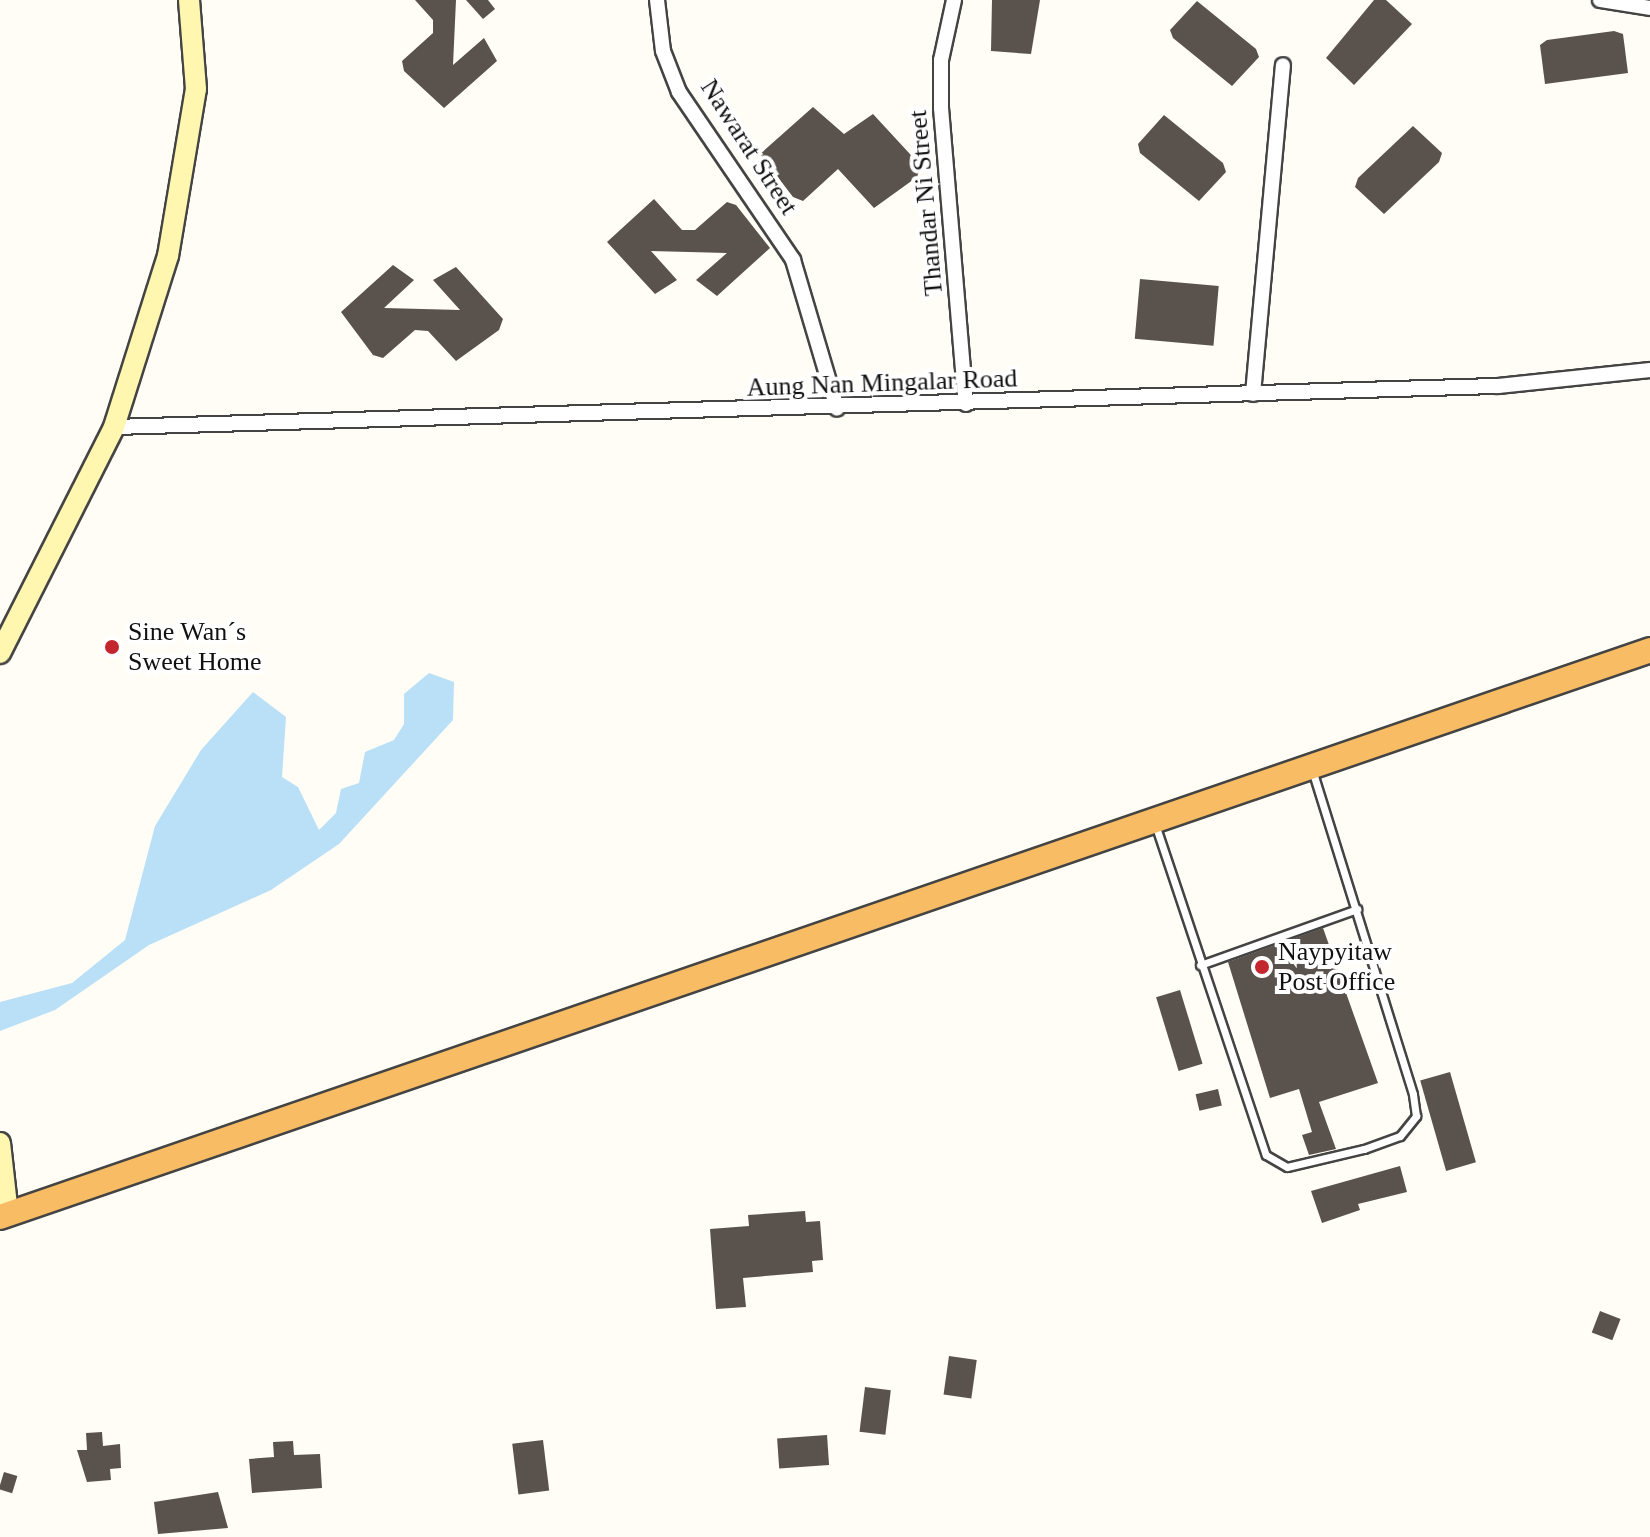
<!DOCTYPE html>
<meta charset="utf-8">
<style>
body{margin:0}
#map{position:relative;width:1650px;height:1537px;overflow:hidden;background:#fffdf5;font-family:Georgia,serif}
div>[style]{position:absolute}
.water>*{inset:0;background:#b9e0f7}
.building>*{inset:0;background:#5a524d;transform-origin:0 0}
.roads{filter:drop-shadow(2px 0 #444) drop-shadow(-2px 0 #444) drop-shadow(0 2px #444) drop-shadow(0 -2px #444)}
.service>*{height:7px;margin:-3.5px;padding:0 3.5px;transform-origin:3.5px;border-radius:3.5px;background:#fff}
.minor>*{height:14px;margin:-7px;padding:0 7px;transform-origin:7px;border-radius:7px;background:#fff}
.secondary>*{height:20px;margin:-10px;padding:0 10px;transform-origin:10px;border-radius:10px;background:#fff6b0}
.trunk>*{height:24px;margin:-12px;padding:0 12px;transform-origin:12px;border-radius:12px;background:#f7bc64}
.dots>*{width:22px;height:22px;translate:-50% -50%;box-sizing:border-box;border:4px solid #fff;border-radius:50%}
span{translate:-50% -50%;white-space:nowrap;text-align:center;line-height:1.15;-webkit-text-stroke:8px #fff;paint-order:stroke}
.street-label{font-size:26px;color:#111}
.poi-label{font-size:26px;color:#111}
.left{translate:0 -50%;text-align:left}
</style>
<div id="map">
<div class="water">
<div style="clip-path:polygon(429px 673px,454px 682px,453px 720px,339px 844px,271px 890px,149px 945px,55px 1010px,0 1031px,0 1002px,72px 983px,125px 940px,155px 826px,201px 750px,253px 692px,286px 717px,282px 777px,298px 787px,319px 830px,336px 813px,341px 789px,359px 783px,365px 752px,394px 740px,404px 724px,404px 694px)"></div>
</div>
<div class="building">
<div style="clip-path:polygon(415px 0,456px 0,453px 65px,484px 38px,497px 61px,444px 108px,404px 71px,402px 61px,433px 33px,433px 20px)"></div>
<div style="clip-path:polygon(466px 0,488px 0,495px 9px,483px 19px)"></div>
<div style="clip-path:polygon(992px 0,1040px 0,1031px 54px,991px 51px)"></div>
<div style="clip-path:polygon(1374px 0,1386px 0,1412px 24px,1354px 85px,1326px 58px)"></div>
<div style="clip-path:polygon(1197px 1px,1256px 49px,1259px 57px,1232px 86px,1173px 38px,1170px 30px)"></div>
<div style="clip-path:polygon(1614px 31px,1623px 34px,1628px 73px,1545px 84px,1540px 45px,1547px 40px)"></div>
<div style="clip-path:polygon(813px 107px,844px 134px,873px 114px,921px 166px,917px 177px,874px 208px,838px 169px,803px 201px,793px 197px,760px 154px)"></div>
<div style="clip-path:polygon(1164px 115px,1223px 163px,1226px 172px,1199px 201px,1140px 153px,1138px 144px)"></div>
<div style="clip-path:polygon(1413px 126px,1442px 153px,1439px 162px,1384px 214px,1355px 187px,1358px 178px)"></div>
<div style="clip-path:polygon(654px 199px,682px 230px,695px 230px,727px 202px,736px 205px,770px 248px,717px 296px,696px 280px,727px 253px,651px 251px,677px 280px,655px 294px,607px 242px)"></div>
<div style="clip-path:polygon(393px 265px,414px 280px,384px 308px,460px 310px,433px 280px,456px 267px,503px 319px,499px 330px,456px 361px,428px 331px,415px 330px,383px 358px,373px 355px,341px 312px)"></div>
<div style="left:1140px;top:279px;width:79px;height:60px;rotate:5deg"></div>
<div style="clip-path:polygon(1323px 928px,1378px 1083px,1319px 1102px,1336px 1149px,1309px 1155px,1302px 1135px,1312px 1132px,1299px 1089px,1270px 1098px,1228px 962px)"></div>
<div style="left:1180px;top:990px;width:77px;height:25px;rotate:73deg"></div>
<div style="left:1450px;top:1072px;width:94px;height:31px;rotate:74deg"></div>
<div style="left:1218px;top:1089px;width:17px;height:23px;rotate:77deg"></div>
<div style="clip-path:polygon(1400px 1166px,1407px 1192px,1358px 1204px,1360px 1210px,1322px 1223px,1311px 1191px)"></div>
<div style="clip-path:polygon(805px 1211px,806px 1222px,820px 1221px,823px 1260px,812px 1261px,813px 1272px,743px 1278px,746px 1307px,716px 1309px,710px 1229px,749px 1226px,748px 1215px)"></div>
<div style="left:1600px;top:1311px;width:22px;height:23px;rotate:21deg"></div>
<div style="left:949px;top:1356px;width:28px;height:39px;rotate:8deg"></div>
<div style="left:865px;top:1387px;width:26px;height:45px;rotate:7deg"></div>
<div style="clip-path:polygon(102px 1432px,103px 1446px,120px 1444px,121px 1468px,110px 1469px,111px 1480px,87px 1482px,77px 1450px,87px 1450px,86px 1433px)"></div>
<div style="left:827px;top:1435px;width:30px;height:50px;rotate:86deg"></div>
<div style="left:543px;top:1440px;width:51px;height:31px;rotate:83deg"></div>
<div style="clip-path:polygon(293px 1441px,294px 1455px,320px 1454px,322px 1488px,252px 1493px,249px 1459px,274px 1457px,273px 1442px)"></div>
<div style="left:4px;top:1472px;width:14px;height:18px;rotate:17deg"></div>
<div style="clip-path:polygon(218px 1492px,228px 1528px,158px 1534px,154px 1502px)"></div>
</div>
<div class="roads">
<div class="service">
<div style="left:1155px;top:824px;width:349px;rotate:71.5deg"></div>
<div style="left:1266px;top:1155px;width:24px;rotate:30deg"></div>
<div style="left:1287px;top:1167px;width:79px;rotate:-13.2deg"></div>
<div style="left:1364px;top:1149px;width:38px;rotate:-20deg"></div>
<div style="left:1400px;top:1136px;width:26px;rotate:-51deg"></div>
<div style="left:1416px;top:1116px;width:22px;rotate:-98deg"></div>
<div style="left:1413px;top:1094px;width:340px;rotate:-107.3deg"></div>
<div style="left:1200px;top:965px;width:167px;rotate:-19.6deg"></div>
</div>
<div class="minor">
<div style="left:657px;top:0;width:51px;rotate:83.3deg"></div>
<div style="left:663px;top:51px;width:44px;rotate:68.7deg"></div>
<div style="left:679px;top:92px;width:203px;rotate:55.8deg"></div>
<div style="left:793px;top:260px;width:155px;rotate:73.5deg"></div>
<div style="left:954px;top:0;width:61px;rotate:102.2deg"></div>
<div style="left:941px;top:60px;width:48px;rotate:90deg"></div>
<div style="left:941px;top:108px;width:297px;rotate:85.2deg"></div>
<div style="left:1600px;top:0;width:51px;rotate:9.1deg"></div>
<div style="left:1253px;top:394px;width:330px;rotate:-84.8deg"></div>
<div style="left:114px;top:427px;width:1385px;rotate:-1.7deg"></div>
<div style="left:1498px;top:386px;width:153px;rotate:-6deg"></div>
</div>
<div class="secondary">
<div style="left:0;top:653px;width:253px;rotate:-63.2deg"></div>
<div style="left:114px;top:427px;width:179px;rotate:-72.5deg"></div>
<div style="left:168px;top:256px;width:169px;rotate:-80.5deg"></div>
<div style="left:196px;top:89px;width:89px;rotate:-94.5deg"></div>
<div style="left:0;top:1143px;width:71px;rotate:83.6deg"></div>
</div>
<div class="trunk">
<div style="left:0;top:1217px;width:1745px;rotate:-18.96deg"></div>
</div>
</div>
<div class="dots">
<div style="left:112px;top:647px;background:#c4262e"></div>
<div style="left:1262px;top:967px;background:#c4262e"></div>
</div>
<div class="street-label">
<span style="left:749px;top:147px;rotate:57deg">Nawarat Street</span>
<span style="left:926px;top:203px;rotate:-95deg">Thandar Ni Street</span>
<span style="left:882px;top:383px;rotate:-2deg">Aung Nan Mingalar Road</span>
</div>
<div class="poi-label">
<span class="left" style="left:128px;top:647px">Sine Wan´s<br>Sweet Home</span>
<span class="left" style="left:1278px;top:967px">Naypyitaw<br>Post Office</span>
</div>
</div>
